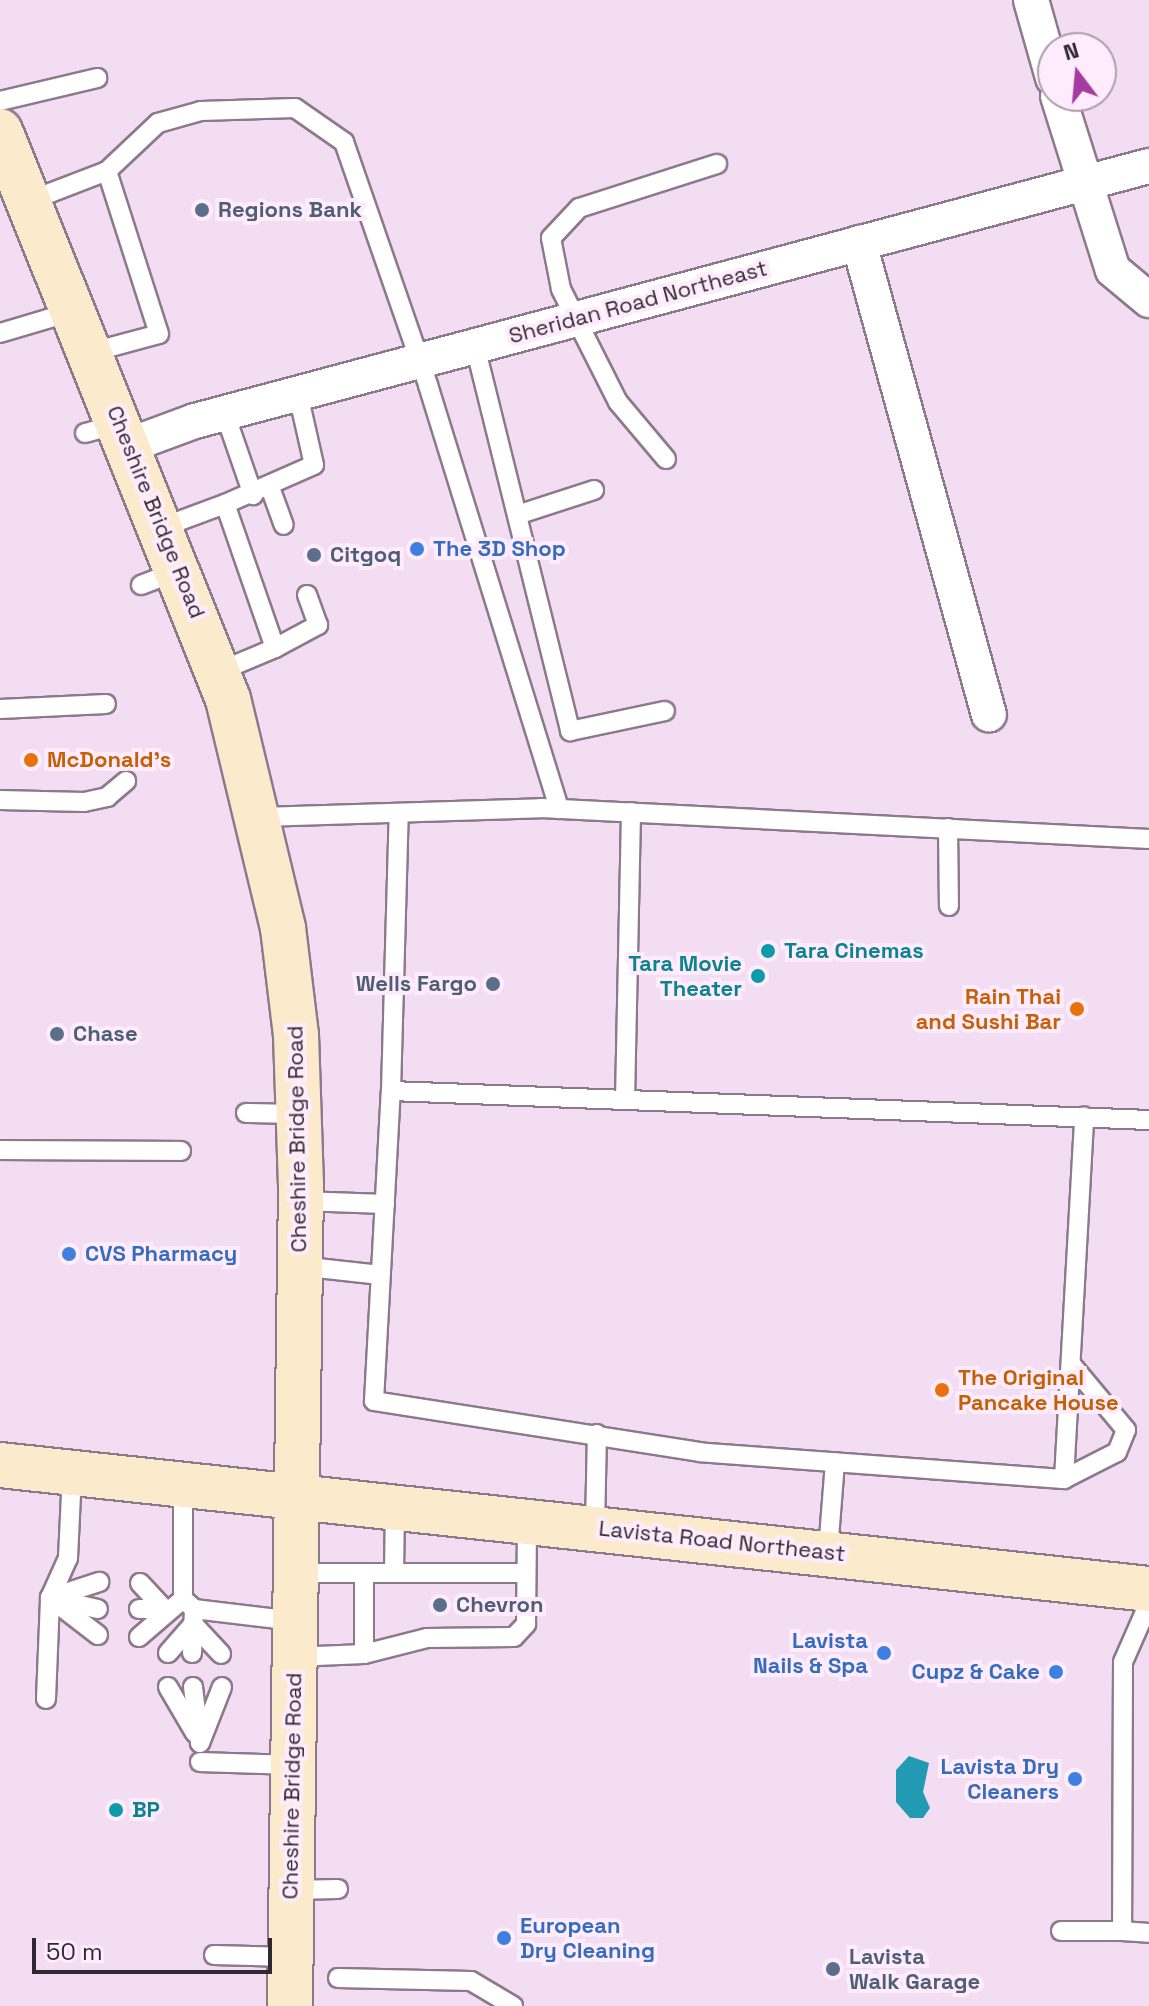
<!DOCTYPE html>
<style>
body{margin:0}
#map{position:relative;width:1149px;height:2006px;overflow:hidden;background:#f3ddf2;font-family:"Space Grotesk",sans-serif}
div>[style]{position:absolute}
.water>*{inset:0;background:#229ab4}
.roads{filter:drop-shadow(2px 0 #8d798c) drop-shadow(-2px 0 #8d798c) drop-shadow(0 2px #8d798c) drop-shadow(0 -2px #8d798c)}
.lane>*{height:18px;margin:-9px;padding:0 9px;transform-origin:9px;border-radius:9px;background:#fff}
.street>*{height:34px;margin:-17px;padding:0 17px;transform-origin:17px;border-radius:17px;background:#fff}
.secondary>*{height:44px;margin:-22px;padding:0 22px;transform-origin:22px;border-radius:22px;background:#fbeacc}
.dots>*{width:22px;height:22px;translate:-50% -50%;box-sizing:border-box;border:4px solid #feecfd;border-radius:50%}
span{translate:-50% -50%;white-space:nowrap;text-align:center;line-height:1.15;-webkit-text-stroke:8px #feecfd;paint-order:stroke}
.service-label{font-size:22px;color:#4e5e75;font-weight:700}
.left{translate:0 -50%;text-align:left}
.right{translate:-100% -50%;text-align:right}
.street-label{font-size:22px;color:#312931}
.shop-label{font-size:22px;color:#366cbe;font-weight:700}
.food-label{font-size:22px;color:#c56008;font-weight:700}
.culture-label{font-size:22px;color:#0d838f;font-weight:700}
.north{position:absolute;left:1037px;top:32px;width:80px;height:80px;box-sizing:border-box;background:#feecfd;border:2px solid #ac9eab;border-radius:50%;rotate:344deg;font-size:22px;font-weight:700;line-height:32px;text-align:center;color:#312931}
.north::after{content:'';display:block;margin:auto;width:28px;height:36px;background:#a53da0;clip-path:polygon(50% 0,100% 100%,50% 72%,0 100%)}
.scale{position:absolute;left:32px;top:1938px;width:240px;height:36px;box-sizing:border-box;border:4px solid #312931;border-top:0;padding-left:10px;font-size:24px;line-height:28px;white-space:nowrap;color:#312931;-webkit-text-stroke:6px #feecfd;paint-order:stroke}
</style>
<div id="map">
<div class="water">
<div style="clip-path:polygon(909px 1756px,929px 1763px,923px 1792px,930px 1808px,923px 1818px,910px 1818px,896px 1802px,896px 1770px)"></div>
</div>
<div class="roads">
<div class="lane">
<div style="left:0;top:101px;width:100px;rotate:-13.3deg"></div>
<div style="left:29px;top:201px;width:84px;rotate:-21deg"></div>
<div style="left:107px;top:171px;width:70px;rotate:-43.3deg"></div>
<div style="left:158px;top:123px;width:45px;rotate:-15.6deg"></div>
<div style="left:201px;top:111px;width:94px;rotate:-1.8deg"></div>
<div style="left:295px;top:108px;width:60px;rotate:34.8deg"></div>
<div style="left:344px;top:142px;width:257px;rotate:70.9deg"></div>
<div style="left:428px;top:385px;width:444px;rotate:72.8deg"></div>
<div style="left:0;top:333px;width:77px;rotate:-16.6deg"></div>
<div style="left:475px;top:346px;width:397px;rotate:76.1deg"></div>
<div style="left:570px;top:731px;width:97px;rotate:-11.9deg"></div>
<div style="left:92px;top:352px;width:69px;rotate:-15deg"></div>
<div style="left:159px;top:334px;width:171px;rotate:-107.7deg"></div>
<div style="left:225px;top:414px;width:86px;rotate:70.9deg"></div>
<div style="left:85px;top:433px;width:34px;rotate:-15deg"></div>
<div style="left:666px;top:459px;width:75px;rotate:-130.1deg"></div>
<div style="left:618px;top:402px;width:127px;rotate:-116.8deg"></div>
<div style="left:561px;top:289px;width:52px;rotate:-101.1deg"></div>
<div style="left:551px;top:238px;width:41px;rotate:-47deg"></div>
<div style="left:579px;top:208px;width:145px;rotate:-17.7deg"></div>
<div style="left:271px;top:490px;width:37px;rotate:70deg"></div>
<div style="left:517px;top:515px;width:81px;rotate:-18deg"></div>
<div style="left:163px;top:527px;width:66px;rotate:-20.4deg"></div>
<div style="left:141px;top:585px;width:40px;rotate:-21deg"></div>
<div style="left:275px;top:648px;width:49px;rotate:-28.1deg"></div>
<div style="left:318px;top:625px;width:32px;rotate:-110deg"></div>
<div style="left:218px;top:672px;width:62px;rotate:-22.8deg"></div>
<div style="left:275px;top:648px;width:152px;rotate:-109.1deg"></div>
<div style="left:225px;top:504px;width:97px;rotate:-23.7deg"></div>
<div style="left:314px;top:465px;width:73px;rotate:-102.7deg"></div>
<div style="left:0;top:709px;width:106px;rotate:-2.7deg"></div>
<div style="left:0;top:800px;width:84px;rotate:1.4deg"></div>
<div style="left:84px;top:802px;width:24px;rotate:-12deg"></div>
<div style="left:107px;top:797px;width:25px;rotate:-40deg"></div>
<div style="left:261px;top:817px;width:280px;rotate:-1.8deg"></div>
<div style="left:541px;top:808px;width:609px;rotate:2.92deg"></div>
<div style="left:948px;top:828px;width:78px;rotate:89.3deg"></div>
<div style="left:391px;top:1091px;width:278px;rotate:-88.4deg"></div>
<div style="left:625px;top:1100px;width:288px;rotate:-88.8deg"></div>
<div style="left:246px;top:1113px;width:53px;rotate:1.1deg"></div>
<div style="left:0;top:1150px;width:181px;rotate:0.3deg"></div>
<div style="left:301px;top:1201px;width:84px;rotate:2deg"></div>
<div style="left:299px;top:1266px;width:82px;rotate:6.3deg"></div>
<div style="left:1071px;top:1364px;width:86px;rotate:50.2deg"></div>
<div style="left:1126px;top:1430px;width:24px;rotate:112deg"></div>
<div style="left:1117px;top:1452px;width:59px;rotate:153deg"></div>
<div style="left:1064px;top:1479px;width:365px;rotate:-175.8deg"></div>
<div style="left:700px;top:1452px;width:330px;rotate:-171.1deg"></div>
<div style="left:374px;top:1401px;width:310px;rotate:-86.9deg"></div>
<div style="left:391px;top:1091px;width:759px;rotate:2.19deg"></div>
<div style="left:1064px;top:1479px;width:363px;rotate:-86.8deg"></div>
<div style="left:183px;top:1484px;width:115px;rotate:90deg"></div>
<div style="left:183px;top:1599px;width:15px;rotate:42deg"></div>
<div style="left:194px;top:1609px;width:101px;rotate:6.8deg"></div>
<div style="left:595px;top:1528px;width:94px;rotate:-88.8deg"></div>
<div style="left:828px;top:1551px;width:89px;rotate:-85.5deg"></div>
<div style="left:394px;top:1572px;width:64px;rotate:-89.1deg"></div>
<div style="left:296px;top:1573px;width:229px"></div>
<div style="left:364px;top:1573px;width:81px;rotate:90deg"></div>
<div style="left:140px;top:1583px;width:35px;rotate:47deg"></div>
<div style="left:50px;top:1598px;width:44px;rotate:-65.8deg"></div>
<div style="left:68px;top:1558px;width:85px;rotate:-87.3deg"></div>
<div style="left:1149px;top:1603px;width:64px;rotate:113.8deg"></div>
<div style="left:1123px;top:1662px;width:269px;rotate:90.2deg"></div>
<div style="left:1122px;top:1931px;width:27px;rotate:4deg"></div>
<div style="left:139px;top:1609px;width:25px"></div>
<div style="left:193px;top:1624px;width:41px;rotate:47deg"></div>
<div style="left:98px;top:1635px;width:61px;rotate:-142.4deg"></div>
<div style="left:50px;top:1598px;width:52px;rotate:-18.1deg"></div>
<div style="left:139px;top:1637px;width:58px;rotate:-40.8deg"></div>
<div style="left:168px;top:1653px;width:38px;rotate:-49deg"></div>
<div style="left:192px;top:1653px;width:44px;rotate:-87.4deg"></div>
<div style="left:293px;top:1657px;width:71px;rotate:-2.4deg"></div>
<div style="left:364px;top:1654px;width:65px;rotate:-14.3deg"></div>
<div style="left:427px;top:1638px;width:87px;rotate:-0.7deg"></div>
<div style="left:514px;top:1637px;width:18px;rotate:-47deg"></div>
<div style="left:526px;top:1624px;width:103px;rotate:-89.4deg"></div>
<div style="left:168px;top:1687px;width:53px;rotate:59.6deg"></div>
<div style="left:193px;top:1687px;width:56px;rotate:82.9deg"></div>
<div style="left:200px;top:1743px;width:60px;rotate:-68.6deg"></div>
<div style="left:46px;top:1699px;width:101px;rotate:-87.7deg"></div>
<div style="left:50px;top:1598px;width:49px;rotate:12.9deg"></div>
<div style="left:200px;top:1762px;width:93px;rotate:1.8deg"></div>
<div style="left:291px;top:1890px;width:47px;rotate:-1.2deg"></div>
<div style="left:1061px;top:1931px;width:61px"></div>
<div style="left:214px;top:1955px;width:76px;rotate:1.5deg"></div>
<div style="left:338px;top:1978px;width:133px;rotate:1.3deg"></div>
<div style="left:471px;top:1981px;width:49px;rotate:30.8deg"></div>
</div>
<div class="street">
<div style="left:1031px;top:0;width:81px;rotate:74.2deg"></div>
<div style="left:1058px;top:96px;width:182px;rotate:72.5deg"></div>
<div style="left:1113px;top:270px;width:47px;rotate:39.8deg"></div>
<div style="left:859px;top:243px;width:489px;rotate:74.6deg"></div>
<div style="left:130px;top:445px;width:69px;rotate:-20.3deg"></div>
<div style="left:195px;top:421px;width:987px;rotate:-14.97deg"></div>
</div>
<div class="secondary">
<div style="left:0;top:131px;width:612px;rotate:68.13deg"></div>
<div style="left:228px;top:699px;width:236px;rotate:76.5deg"></div>
<div style="left:283px;top:928px;width:108px;rotate:83.1deg"></div>
<div style="left:296px;top:1035px;width:149px;rotate:88.1deg"></div>
<div style="left:301px;top:1184px;width:822px;rotate:90.77deg"></div>
<div style="left:0;top:1465px;width:1156px;rotate:6.16deg"></div>
</div>
</div>
<div class="dots">
<div style="left:202px;top:210px;background:#5c6f8a"></div>
<div style="left:417px;top:549px;background:#3f7fe0"></div>
<div style="left:314px;top:555px;background:#5c6f8a"></div>
<div style="left:31px;top:760px;background:#e8710a"></div>
<div style="left:768px;top:951px;background:#0f9aa8"></div>
<div style="left:758px;top:976px;background:#0f9aa8"></div>
<div style="left:493px;top:984px;background:#5c6f8a"></div>
<div style="left:1077px;top:1009px;background:#e8710a"></div>
<div style="left:57px;top:1034px;background:#5c6f8a"></div>
<div style="left:69px;top:1254px;background:#3f7fe0"></div>
<div style="left:942px;top:1390px;background:#e8710a"></div>
<div style="left:440px;top:1605px;background:#5c6f8a"></div>
<div style="left:884px;top:1653px;background:#3f7fe0"></div>
<div style="left:1056px;top:1672px;background:#3f7fe0"></div>
<div style="left:1075px;top:1779px;background:#3f7fe0"></div>
<div style="left:116px;top:1810px;background:#0f9aa8"></div>
<div style="left:504px;top:1938px;background:#3f7fe0"></div>
<div style="left:833px;top:1969px;background:#5c6f8a"></div>
</div>
<div class="service-label">
<span class="left" style="left:218px;top:210px">Regions Bank</span>
<span class="left" style="left:330px;top:555px">Citgoq</span>
<span class="right" style="left:477px;top:984px">Wells Fargo</span>
<span class="left" style="left:73px;top:1034px">Chase</span>
<span class="left" style="left:456px;top:1605px">Chevron</span>
<span class="left" style="left:849px;top:1969px">Lavista<br>Walk Garage</span>
</div>
<div class="street-label">
<span style="left:638px;top:302px;rotate:-15deg">Sheridan Road Northeast</span>
<span style="left:156px;top:512px;rotate:68deg">Cheshire Bridge Road</span>
<span style="left:297px;top:1139px;rotate:-91deg">Cheshire Bridge Road</span>
<span style="left:722px;top:1541px;rotate:6deg">Lavista Road Northeast</span>
<span style="left:292px;top:1786px;rotate:-89deg">Cheshire Bridge Road</span>
</div>
<div class="shop-label">
<span class="left" style="left:433px;top:549px">The 3D Shop</span>
<span class="left" style="left:85px;top:1254px">CVS Pharmacy</span>
<span class="right" style="left:868px;top:1653px">Lavista<br>Nails &amp; Spa</span>
<span class="right" style="left:1040px;top:1672px">Cupz &amp; Cake</span>
<span class="right" style="left:1059px;top:1779px">Lavista Dry<br>Cleaners</span>
<span class="left" style="left:520px;top:1938px">European<br>Dry Cleaning</span>
</div>
<div class="food-label">
<span class="left" style="left:47px;top:760px">McDonald's</span>
<span class="right" style="left:1061px;top:1009px">Rain Thai<br>and Sushi Bar</span>
<span class="left" style="left:958px;top:1390px">The Original<br>Pancake House</span>
</div>
<div class="culture-label">
<span class="left" style="left:784px;top:951px">Tara Cinemas</span>
<span class="right" style="left:742px;top:976px">Tara Movie<br>Theater</span>
<span class="left" style="left:132px;top:1810px">BP</span>
</div>
<div class="north">N</div>
<div class="scale">50 m</div>
</div>
